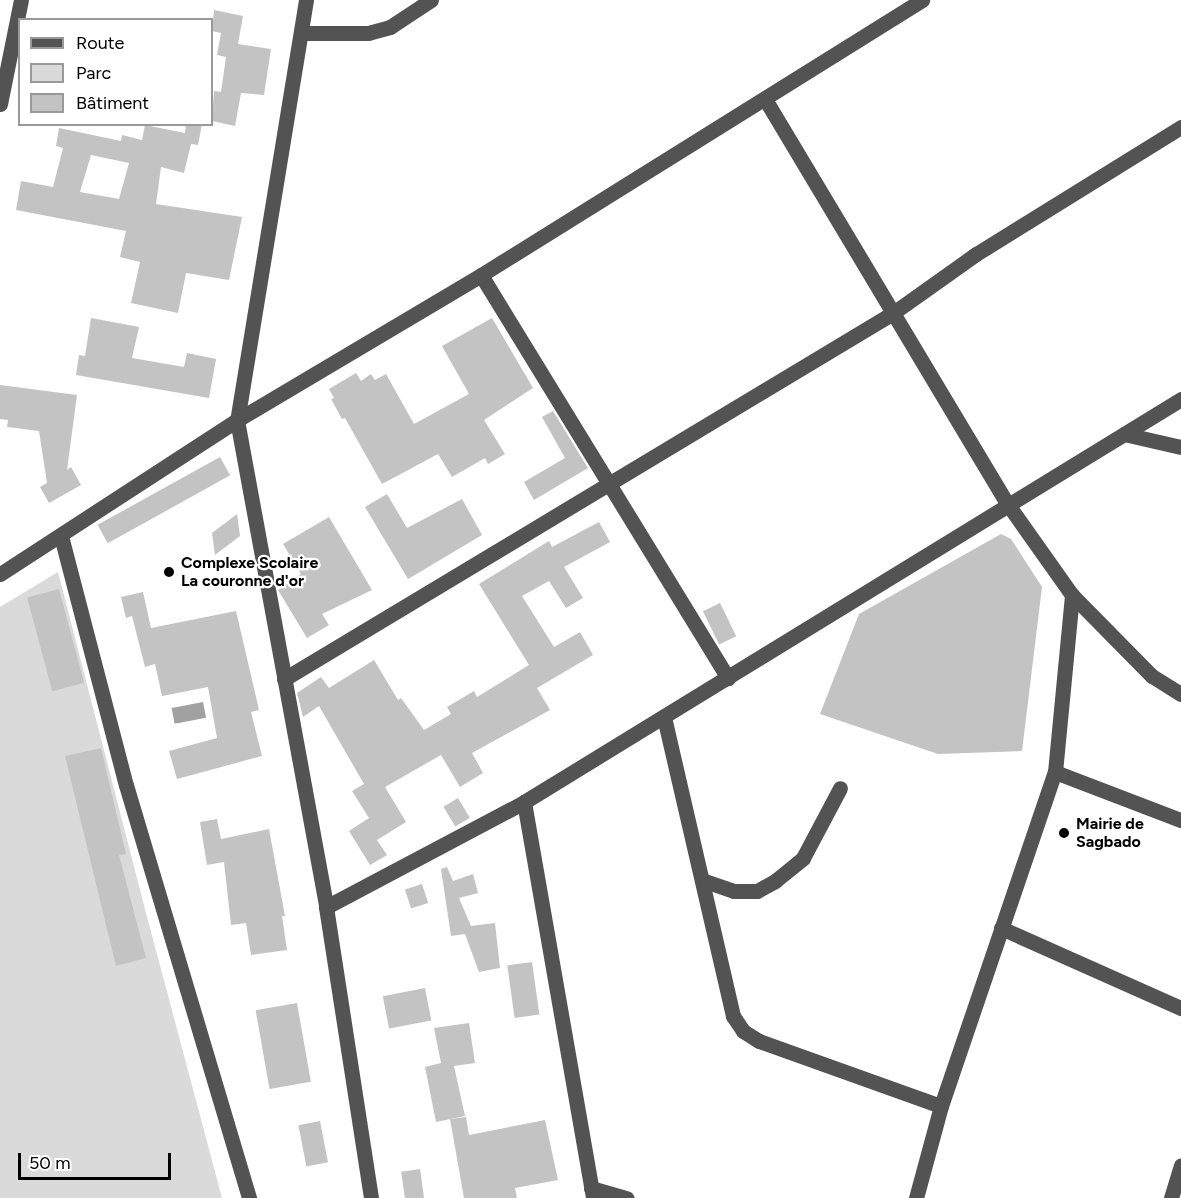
<!DOCTYPE html>
<meta charset="utf-8">
<style>
body{margin:0}
#map{position:relative;width:1181px;height:1198px;overflow:hidden;background:#fff;font-family:Figtree,sans-serif}
div>[style]{position:absolute}
.green>*{inset:0;background:#dadada}
.water>*{inset:0;background:#a1a1a1;transform-origin:0 0}
.building>*{inset:0;background:#c3c3c3;transform-origin:0 0}
.minor>*{height:15px;margin:-7.5px;padding:0 7.5px;transform-origin:7.5px;border-radius:7.5px;background:#535353}
.dots>*{width:16px;height:16px;translate:-50% -50%;box-sizing:border-box;border:3px solid #fff;border-radius:50%}
span{translate:-50% -50%;white-space:nowrap;text-align:center;line-height:1.15;-webkit-text-stroke:4.5px #fff;paint-order:stroke}
.poi-label{font-size:16px;color:#000;font-weight:700}
.left{translate:0 -50%;text-align:left}
.legend{position:absolute;left:18px;top:18px;width:195px;height:108px;box-sizing:border-box;background:#fff;border:2px solid #999;margin:0;padding:8px 10px;list-style:none;font-size:18px;color:#000}
.legend li{display:flex;align-items:center;gap:12px;height:30px}
.legend b{width:30px;border:2px solid #999}
.scale{position:absolute;left:18px;top:1153px;width:153px;height:27px;box-sizing:border-box;border:3px solid #000;border-top:0;padding-left:8px;font-size:18px;line-height:21px;white-space:nowrap;color:#000;-webkit-text-stroke:4px #fff;paint-order:stroke}
</style>
<div id="map">
<div class="green">
<div style="clip-path:polygon(58px 572px,146px 913px,222px 1198px,0 1198px,0 607px)"></div>
</div>
<div class="water">
<div style="left:203px;top:702px;width:16px;height:32px;rotate:79deg"></div>
</div>
<div class="building">
<div style="clip-path:polygon(214px 10px,243px 16px,238px 44px,271px 49px,264px 95px,241px 93px,235px 126px,212px 121px,214px 91px,221px 92px,226px 57px,217px 55px,221px 33px,212px 31px)"></div>
<div style="clip-path:polygon(evenodd,186px 124px,202px 124px,198px 145px,191px 144px,184px 173px,161px 167px,156px 204px,242px 217px,229px 280px,186px 273px,178px 313px,131px 303px,140px 262px,120px 257px,126px 231px,16px 210px,21px 181px,53px 187px,63px 148px,56px 146px,59px 128px,121px 141px,122px 135px,142px 140px,145px 125px,185px 133px,186px 124px,91px 155px,129px 163px,119px 199px,80px 192px,91px 155px)"></div>
<div style="clip-path:polygon(91px 318px,139px 327px,132px 358px,184px 367px,187px 353px,216px 359px,209px 398px,76px 375px,79px 355px,85px 356px)"></div>
<div style="clip-path:polygon(492px 318px,533px 388px,484px 420px,505px 454px,488px 464px,485px 458px,452px 477px,438px 454px,382px 484px,345px 418px,342px 419px,331px 399px,334px 398px,329px 389px,356px 373px,361px 381px,371px 374px,375px 380px,386px 374px,414px 424px,469px 394px,442px 346px)"></div>
<div style="clip-path:polygon(0 385px,77px 395px,67px 470px,71px 467px,81px 485px,49px 503px,40px 487px,47px 483px,39px 431px,7px 427px,8px 420px,0 419px)"></div>
<div style="clip-path:polygon(553px 411px,588px 468px,534px 500px,524px 482px,565px 458px,542px 417px)"></div>
<div style="left:220px;top:457px;width:21px;height:140px;rotate:61deg"></div>
<div style="clip-path:polygon(387px 494px,407px 528px,462px 499px,482px 535px,408px 579px,365px 507px)"></div>
<div style="clip-path:polygon(237px 514px,240px 536px,215px 555px,212px 533px)"></div>
<div style="clip-path:polygon(329px 517px,372px 590px,322px 614px,329px 625px,307px 638px,278px 590px,301px 574px,283px 544px)"></div>
<div style="clip-path:polygon(599px 522px,610px 542px,564px 567px,583px 598px,566px 608px,549px 581px,522px 596px,554px 647px,580px 632px,593px 655px,537px 688px,550px 710px,472px 753px,483px 773px,460px 787px,441px 755px,385px 787px,406px 822px,377px 840px,387px 855px,370px 865px,349px 831px,369px 818px,352px 791px,364px 784px,319px 706px,303px 717px,297px 693px,321px 677px,329px 688px,374px 660px,398px 700px,401px 698px,424px 730px,451px 714px,447px 707px,474px 691px,477px 697px,529px 665px,479px 584px,549px 541px,552px 547px)"></div>
<div style="clip-path:polygon(1001px 534px,1011px 539px,1042px 587px,1022px 751px,938px 754px,820px 714px,859px 614px)"></div>
<div style="left:59px;top:589px;width:97px;height:33px;rotate:75deg"></div>
<div style="clip-path:polygon(143px 592px,151px 628px,236px 611px,259px 710px,251px 712px,262px 756px,177px 779px,169px 751px,217px 738px,208px 687px,162px 696px,155px 664px,145px 667px,132px 616px,126px 618px,121px 597px)"></div>
<div style="left:720px;top:603px;width:37px;height:19px;rotate:64deg"></div>
<div style="clip-path:polygon(101px 748px,126px 854px,119px 855px,146px 958px,116px 966px,65px 756px)"></div>
<div style="left:458px;top:798px;width:23px;height:17px;rotate:59deg"></div>
<div style="clip-path:polygon(217px 819px,221px 839px,269px 829px,285px 916px,282px 916px,287px 950px,251px 955px,246px 923px,231px 925px,224px 862px,207px 865px,200px 822px)"></div>
<div style="clip-path:polygon(447px 867px,453px 881px,473px 874px,478px 893px,459px 898px,471px 926px,495px 923px,500px 968px,479px 972px,465px 934px,451px 936px,441px 869px)"></div>
<div style="left:422px;top:884px;width:20px;height:18px;rotate:72deg"></div>
<div style="left:532px;top:962px;width:53px;height:25px;rotate:82deg"></div>
<div style="left:425px;top:988px;width:33px;height:43px;rotate:79deg"></div>
<div style="left:297px;top:1003px;width:80px;height:42px;rotate:80deg"></div>
<div style="clip-path:polygon(469px 1023px,475px 1063px,454px 1066px,465px 1116px,436px 1122px,425px 1067px,441px 1063px,434px 1028px)"></div>
<div style="clip-path:polygon(466px 1117px,469px 1135px,545px 1120px,558px 1180px,515px 1188px,517px 1198px,464px 1198px,450px 1119px)"></div>
<div style="left:320px;top:1121px;width:42px;height:22px;rotate:79deg"></div>
<div style="left:420px;top:1169px;width:29px;height:19px;rotate:82deg"></div>
</div>
<div class="minor">
<div style="left:306px;top:0;width:426px;rotate:99.3deg"></div>
<div style="left:237px;top:420px;width:495px;rotate:79.6deg"></div>
<div style="left:326px;top:907px;width:294px;rotate:81.2deg"></div>
<div style="left:302px;top:33px;width:66px"></div>
<div style="left:368px;top:33px;width:23px;rotate:-15deg"></div>
<div style="left:390px;top:27px;width:49px;rotate:-33.4deg"></div>
<div style="left:765px;top:99px;width:475px;rotate:59.1deg"></div>
<div style="left:1009px;top:506px;width:109px;rotate:54.7deg"></div>
<div style="left:1072px;top:595px;width:114px;rotate:45.4deg"></div>
<div style="left:1152px;top:676px;width:34px;rotate:32deg"></div>
<div style="left:0;top:104px;width:106px;rotate:-78.6deg"></div>
<div style="left:481px;top:275px;width:473px;rotate:58.5deg"></div>
<div style="left:1124px;top:434px;width:58px;rotate:12.8deg"></div>
<div style="left:61px;top:536px;width:257px;rotate:75.4deg"></div>
<div style="left:126px;top:785px;width:431px;rotate:73.4deg"></div>
<div style="left:0;top:574px;width:283px;rotate:-33deg"></div>
<div style="left:237px;top:420px;width:284px;rotate:-30.7deg"></div>
<div style="left:481px;top:275px;width:520px;rotate:-31.95deg"></div>
<div style="left:284px;top:679px;width:711px;rotate:-31.01deg"></div>
<div style="left:893px;top:313px;width:102px;rotate:-35.4deg"></div>
<div style="left:976px;top:254px;width:241px;rotate:-31.8deg"></div>
<div style="left:664px;top:717px;width:307px;rotate:77deg"></div>
<div style="left:733px;top:1016px;width:18px;rotate:56deg"></div>
<div style="left:743px;top:1031px;width:19px;rotate:32deg"></div>
<div style="left:759px;top:1041px;width:193px;rotate:19.7deg"></div>
<div style="left:1055px;top:772px;width:135px;rotate:20.9deg"></div>
<div style="left:524px;top:802px;width:402px;rotate:80.1deg"></div>
<div style="left:702px;top:880px;width:34px;rotate:19deg"></div>
<div style="left:734px;top:891px;width:23px"></div>
<div style="left:757px;top:891px;width:21px;rotate:-29deg"></div>
<div style="left:775px;top:881px;width:36px;rotate:-39deg"></div>
<div style="left:803px;top:858px;width:79px;rotate:-62.1deg"></div>
<div style="left:326px;top:907px;width:224px;rotate:-27.9deg"></div>
<div style="left:524px;top:802px;width:771px;rotate:-31.52deg"></div>
<div style="left:1001px;top:928px;width:197px;rotate:24deg"></div>
<div style="left:591px;top:1188px;width:37px;rotate:16deg"></div>
<div style="left:916px;top:1198px;width:95px;rotate:-74.8deg"></div>
<div style="left:941px;top:1106px;width:353px;rotate:-71.2deg"></div>
<div style="left:1055px;top:772px;width:178px;rotate:-84.5deg"></div>
<div style="left:1171px;top:1198px;width:34px;rotate:-73deg"></div>
</div>
<div class="dots">
<div style="left:169px;top:572px;background:#000"></div>
<div style="left:1064px;top:833px;background:#000"></div>
</div>
<div class="poi-label">
<span class="left" style="left:181px;top:572px">Complexe Scolaire<br>La couronne d'or</span>
<span class="left" style="left:1076px;top:833px">Mairie de<br>Sagbado</span>
</div>
<ul class="legend">
<li><b style="height:8px;background:#535353"></b>Route</li>
<li><b style="height:16px;background:#dadada"></b>Parc</li>
<li><b style="height:16px;background:#c3c3c3"></b>Bâtiment</li>
</ul>
<div class="scale">50 m</div>
</div>
